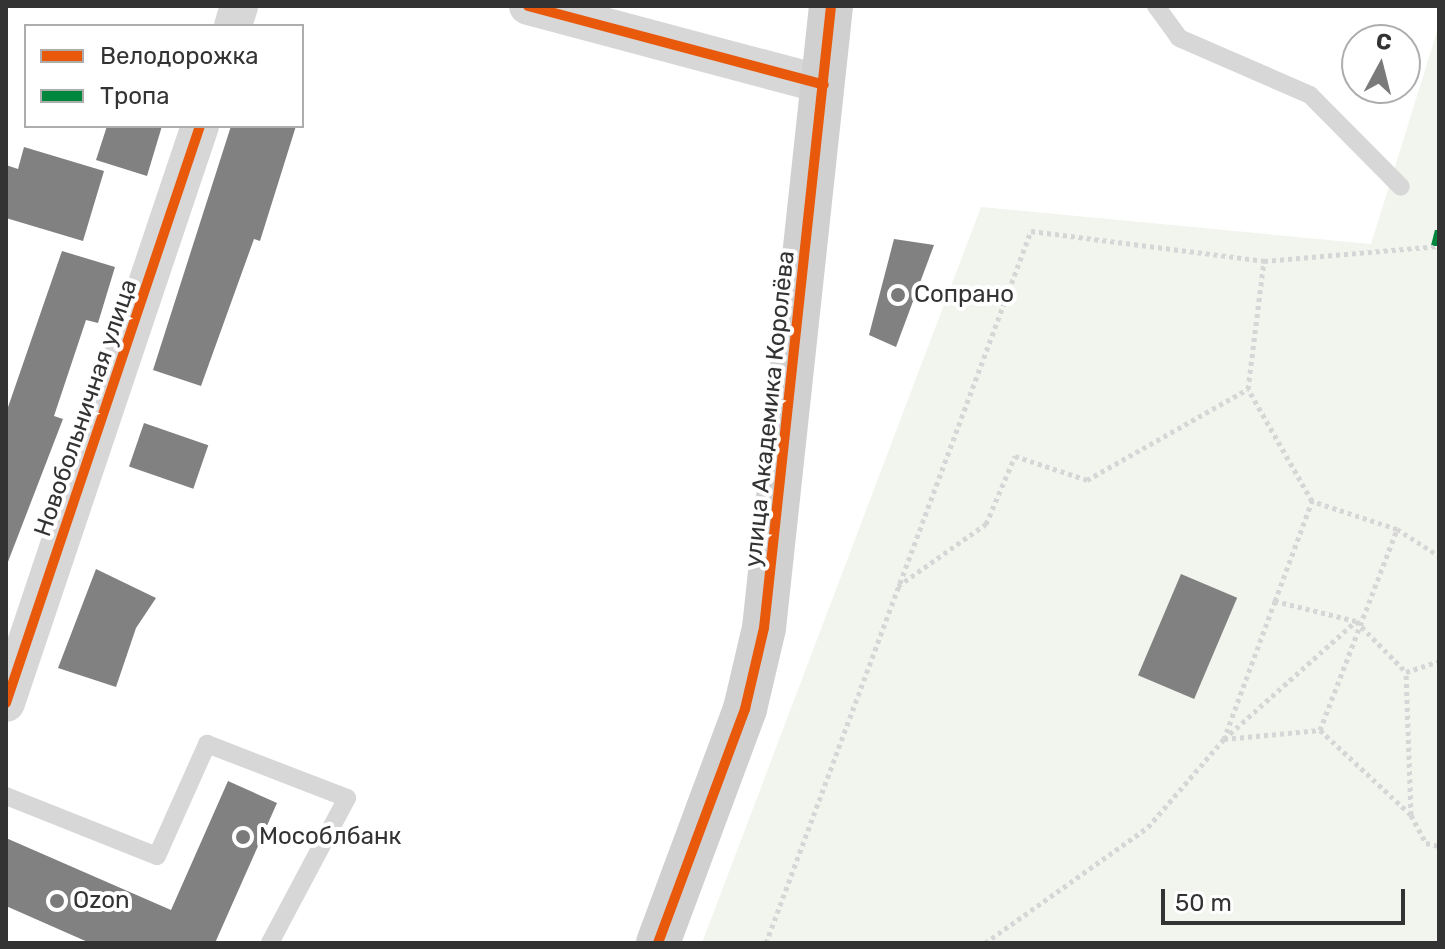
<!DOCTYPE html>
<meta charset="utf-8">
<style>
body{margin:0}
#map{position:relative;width:1445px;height:949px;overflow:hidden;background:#fff;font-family:Rubik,sans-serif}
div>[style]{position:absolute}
.green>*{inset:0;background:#f1f5ed}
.building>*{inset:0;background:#818181;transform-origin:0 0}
.path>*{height:5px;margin-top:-2.5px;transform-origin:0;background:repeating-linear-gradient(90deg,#d6d6d6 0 4px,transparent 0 8px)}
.lane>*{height:18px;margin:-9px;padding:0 9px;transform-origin:9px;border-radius:9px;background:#d7d7d7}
.street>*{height:38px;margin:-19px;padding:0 19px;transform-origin:19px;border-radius:19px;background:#d7d7d7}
.secondary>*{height:44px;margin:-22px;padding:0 22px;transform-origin:22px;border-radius:22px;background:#d0d0d0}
.quiet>*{height:8px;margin-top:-4px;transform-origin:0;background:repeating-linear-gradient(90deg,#00873e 0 16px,transparent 0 24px)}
.cycleway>*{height:10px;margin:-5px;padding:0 5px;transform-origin:5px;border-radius:5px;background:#e8590c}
.dots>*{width:22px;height:22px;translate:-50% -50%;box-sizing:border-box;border:4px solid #fff;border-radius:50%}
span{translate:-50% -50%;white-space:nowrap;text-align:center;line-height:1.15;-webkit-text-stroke:8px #fff;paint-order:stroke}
.poi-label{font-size:24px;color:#333}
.left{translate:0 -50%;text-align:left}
.street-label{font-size:24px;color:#333}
.frame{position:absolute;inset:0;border:8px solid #333;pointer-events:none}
.legend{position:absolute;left:24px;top:24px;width:280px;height:104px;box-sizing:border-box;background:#fff;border:2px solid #adadad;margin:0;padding:10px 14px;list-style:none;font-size:24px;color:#333}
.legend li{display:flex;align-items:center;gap:16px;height:40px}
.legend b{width:40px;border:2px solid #adadad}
.north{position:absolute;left:1341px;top:24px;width:80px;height:80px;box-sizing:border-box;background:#fff;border:2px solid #adadad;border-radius:50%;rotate:7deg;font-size:22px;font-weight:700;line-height:32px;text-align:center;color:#333}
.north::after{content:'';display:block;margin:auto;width:28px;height:36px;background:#7a7a7a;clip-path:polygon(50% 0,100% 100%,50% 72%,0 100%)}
.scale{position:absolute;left:1161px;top:889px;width:244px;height:36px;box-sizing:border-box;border:4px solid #333;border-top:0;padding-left:10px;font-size:24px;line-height:28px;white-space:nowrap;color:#333;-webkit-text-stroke:6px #fff;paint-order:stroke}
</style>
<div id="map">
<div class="green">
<div style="clip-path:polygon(1439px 25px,1439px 943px,702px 943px,981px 207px,1371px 244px)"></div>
</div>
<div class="building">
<div style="clip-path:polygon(107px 126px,162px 126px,147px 176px,96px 160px)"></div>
<div style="clip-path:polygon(231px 126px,296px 126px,260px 241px,254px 239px,201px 386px,153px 370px)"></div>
<div style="clip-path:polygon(24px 147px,104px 171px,83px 241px,6px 218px,6px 165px,18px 169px)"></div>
<div style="clip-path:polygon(894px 239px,934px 245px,896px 347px,869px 335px)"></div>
<div style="clip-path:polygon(62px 251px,115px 267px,98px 323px,86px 320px,54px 416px,63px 419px,6px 567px,6px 413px)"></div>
<div style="left:144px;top:423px;width:68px;height:46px;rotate:19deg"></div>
<div style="clip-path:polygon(96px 569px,156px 598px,136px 628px,116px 687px,58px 668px)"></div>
<div style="left:1181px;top:574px;width:61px;height:110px;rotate:23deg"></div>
<div style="clip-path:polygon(228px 781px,277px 803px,215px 943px,90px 943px,6px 906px,6px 838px,171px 910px)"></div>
</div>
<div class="path">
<div style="left:1397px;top:529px;width:50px;rotate:32.7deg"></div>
<div style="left:898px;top:586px;width:108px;rotate:-35.2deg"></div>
<div style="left:986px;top:524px;width:74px;rotate:-66.9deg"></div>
<div style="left:1015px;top:456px;width:76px;rotate:18.4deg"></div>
<div style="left:1087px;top:480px;width:185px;rotate:-29.5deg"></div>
<div style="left:1275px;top:601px;width:147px;rotate:110.3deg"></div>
<div style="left:1224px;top:739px;width:96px;rotate:-5.4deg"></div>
<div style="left:1320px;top:730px;width:215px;rotate:-69deg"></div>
<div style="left:1397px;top:529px;width:89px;rotate:-161.8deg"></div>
<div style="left:1356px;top:621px;width:71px;rotate:45.6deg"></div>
<div style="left:1320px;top:730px;width:125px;rotate:43deg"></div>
<div style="left:1411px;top:815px;width:32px;rotate:62deg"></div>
<div style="left:1426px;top:843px;width:13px;rotate:13deg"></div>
<div style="left:1411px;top:815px;width:143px;rotate:-92deg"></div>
<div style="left:1406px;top:672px;width:35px;rotate:-18deg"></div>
<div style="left:766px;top:943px;width:760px;rotate:-69.59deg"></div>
<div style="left:1031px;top:231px;width:235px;rotate:7.3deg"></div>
<div style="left:1264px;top:261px;width:176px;rotate:-4.9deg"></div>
<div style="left:985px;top:943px;width:200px;rotate:-35.4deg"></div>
<div style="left:1148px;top:827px;width:116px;rotate:-49.2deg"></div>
<div style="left:1224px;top:739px;width:177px;rotate:-41.8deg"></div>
<div style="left:1356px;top:621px;width:83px;rotate:-166.1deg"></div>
<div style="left:1275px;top:601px;width:107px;rotate:-69.7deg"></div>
<div style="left:1312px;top:501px;width:129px;rotate:-119.7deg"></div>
<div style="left:1248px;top:389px;width:129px;rotate:-82.9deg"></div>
</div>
<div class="lane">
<div style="left:1156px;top:6px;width:39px;rotate:54deg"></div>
<div style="left:1179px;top:38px;width:143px;rotate:23.5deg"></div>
<div style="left:1310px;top:95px;width:129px;rotate:45.3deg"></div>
<div style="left:6px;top:796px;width:162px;rotate:21.7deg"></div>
<div style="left:157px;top:856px;width:123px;rotate:-65.9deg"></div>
<div style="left:207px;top:744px;width:150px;rotate:21.1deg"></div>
<div style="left:347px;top:798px;width:164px;rotate:118deg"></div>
</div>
<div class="street">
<div style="left:528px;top:6px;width:306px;rotate:14.9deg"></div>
<div style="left:233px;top:26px;width:21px;rotate:-73deg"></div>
<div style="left:6px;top:703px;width:609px;rotate:-71.42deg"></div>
</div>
<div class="secondary">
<div style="left:658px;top:943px;width:250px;rotate:-69.6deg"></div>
<div style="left:745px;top:709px;width:83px;rotate:-76.8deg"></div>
<div style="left:764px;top:628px;width:626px;rotate:-83.85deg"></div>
</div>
<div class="quiet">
<div style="left:1435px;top:246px;width:16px;rotate:-76deg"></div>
</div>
<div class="cycleway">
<div style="left:528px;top:6px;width:306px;rotate:14.9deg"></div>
<div style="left:6px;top:703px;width:609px;rotate:-71.42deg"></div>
<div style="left:658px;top:943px;width:250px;rotate:-69.6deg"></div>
<div style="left:745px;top:709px;width:83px;rotate:-76.8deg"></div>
<div style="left:764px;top:628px;width:626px;rotate:-83.85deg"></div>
</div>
<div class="dots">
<div style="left:898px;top:295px;background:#7a7a7a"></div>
<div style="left:243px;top:837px;background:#7a7a7a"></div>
<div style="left:57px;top:901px;background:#7a7a7a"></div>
</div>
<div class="poi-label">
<span class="left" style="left:914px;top:295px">Сопрано</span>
<span class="left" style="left:259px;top:837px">Мособлбанк</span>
<span class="left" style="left:73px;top:901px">Ozon</span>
</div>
<div class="street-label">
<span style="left:86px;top:408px;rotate:-71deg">Новобольничная улица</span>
<span style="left:770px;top:409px;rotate:-84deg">улица Академика Королёва</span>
</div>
<div class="frame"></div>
<ul class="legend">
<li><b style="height:10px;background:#e8590c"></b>Велодорожка</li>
<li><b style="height:10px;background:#00873e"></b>Тропа</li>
</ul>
<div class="north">С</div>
<div class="scale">50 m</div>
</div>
